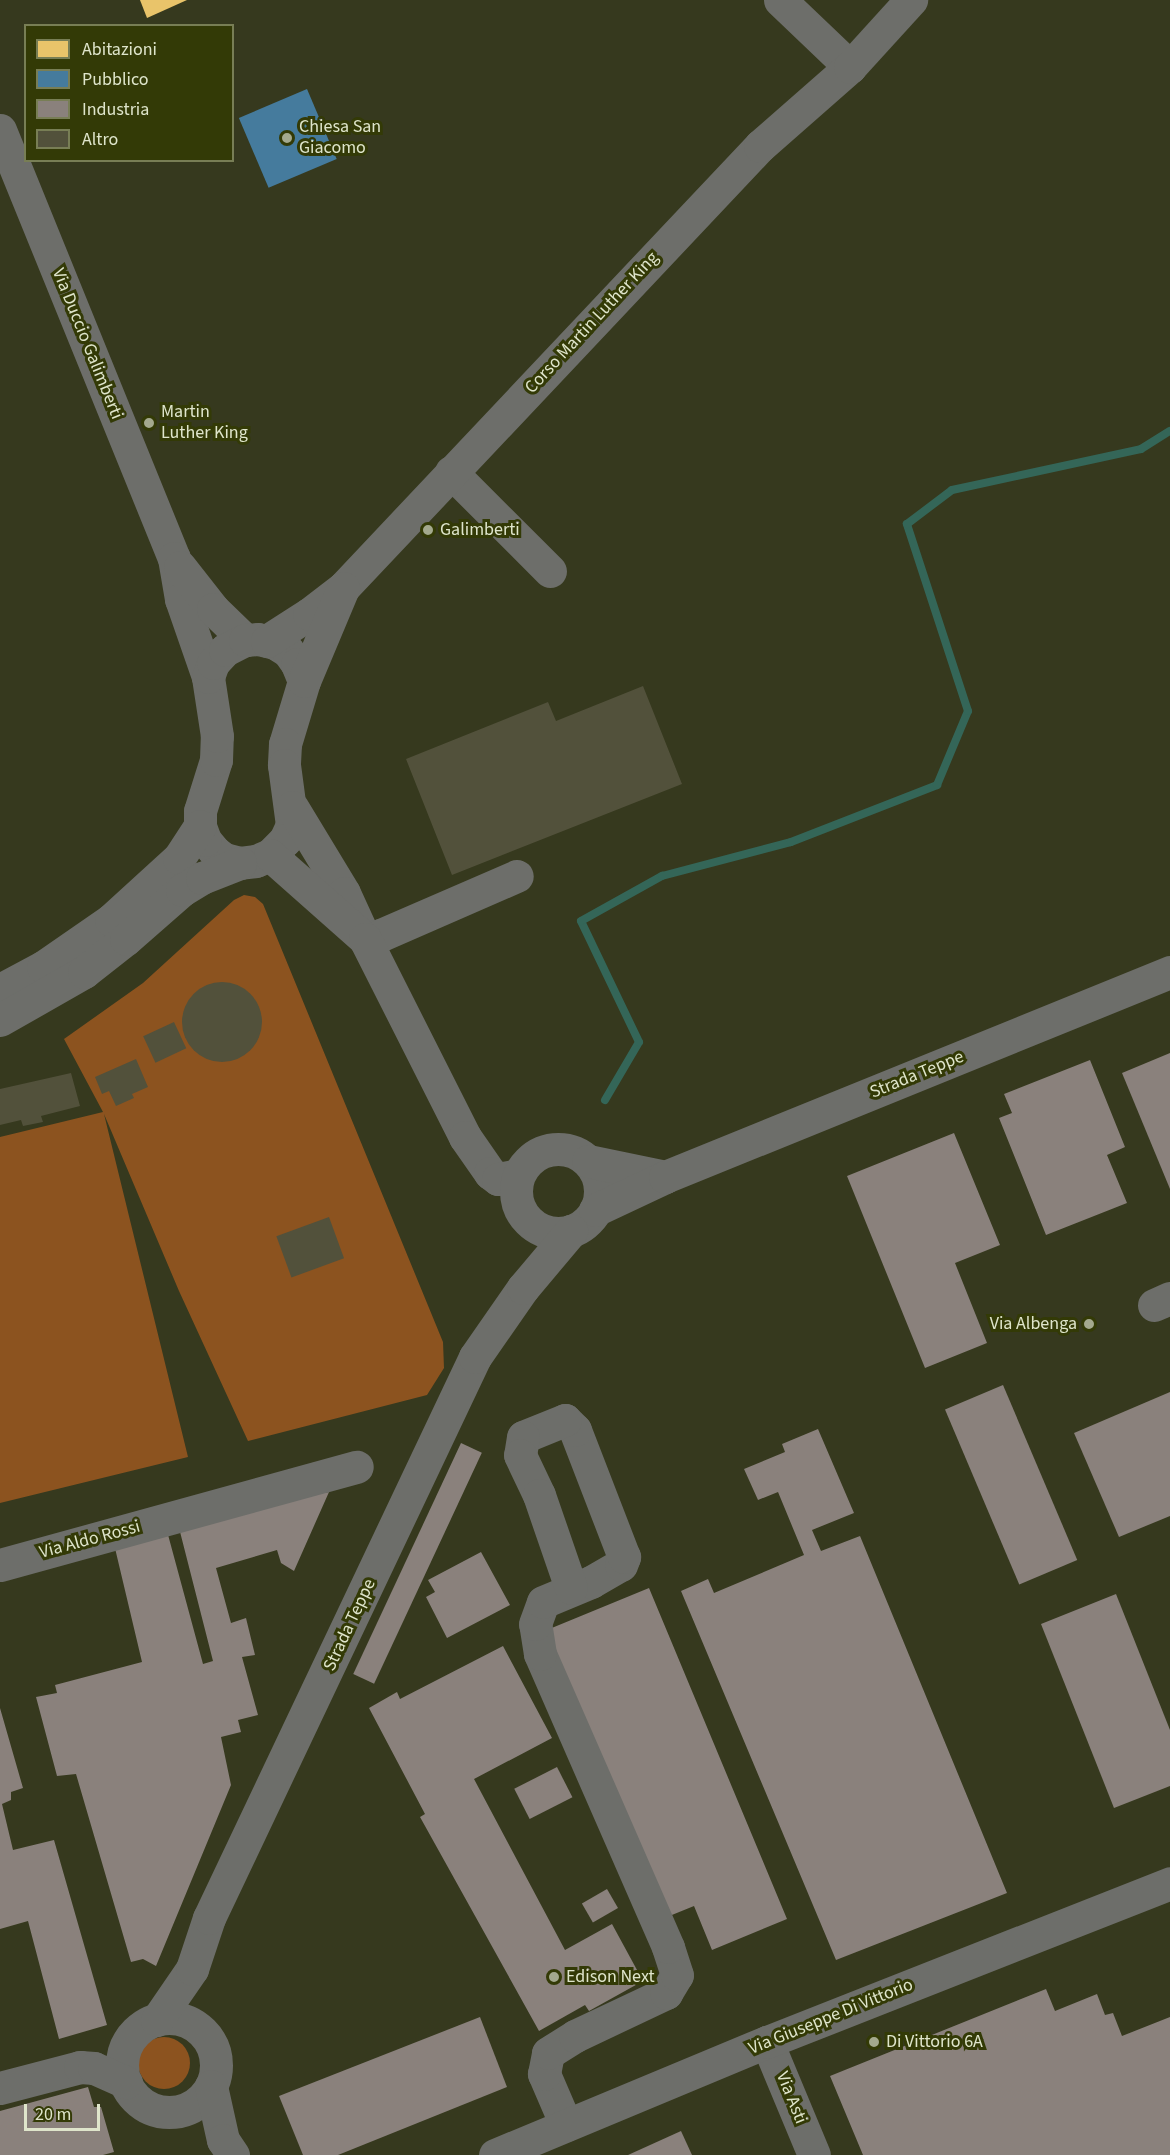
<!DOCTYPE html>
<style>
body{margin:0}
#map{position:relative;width:1170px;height:2155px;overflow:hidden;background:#36391e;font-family:"Source Sans 3",sans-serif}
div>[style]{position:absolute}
.green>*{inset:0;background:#8c531f}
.round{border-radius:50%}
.homes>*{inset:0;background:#e9c46a}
.public>*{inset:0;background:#457b9d;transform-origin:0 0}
.industry>*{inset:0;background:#8a817c;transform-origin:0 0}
.stream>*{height:8px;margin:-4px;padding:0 4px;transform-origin:4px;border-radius:4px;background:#346658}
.building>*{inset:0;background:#52513b;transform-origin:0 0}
.minor>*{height:33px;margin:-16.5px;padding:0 16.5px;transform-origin:16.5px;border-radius:16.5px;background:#6d6e6a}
.minor>.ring{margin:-16.5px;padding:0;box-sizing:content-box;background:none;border:33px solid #6d6e6a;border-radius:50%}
.dots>*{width:16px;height:16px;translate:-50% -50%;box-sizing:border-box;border:3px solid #333a06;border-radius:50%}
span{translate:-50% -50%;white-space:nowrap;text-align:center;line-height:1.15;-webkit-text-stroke:6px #333a06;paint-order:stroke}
.poi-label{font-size:18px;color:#dfe5cb}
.left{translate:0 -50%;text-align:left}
.right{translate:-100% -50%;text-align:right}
.street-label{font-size:18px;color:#dfe5cb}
.legend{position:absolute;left:24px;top:24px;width:210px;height:138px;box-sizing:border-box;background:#333a06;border:2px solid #787e55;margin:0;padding:8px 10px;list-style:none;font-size:18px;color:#dfe5cb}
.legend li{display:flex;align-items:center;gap:12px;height:30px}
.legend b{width:30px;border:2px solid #787e55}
.scale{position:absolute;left:24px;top:2104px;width:76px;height:27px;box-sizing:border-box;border:3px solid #dfe5cb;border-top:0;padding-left:8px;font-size:18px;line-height:21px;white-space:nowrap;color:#dfe5cb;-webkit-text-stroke:4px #333a06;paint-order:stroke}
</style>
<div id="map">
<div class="green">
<div style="clip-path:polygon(244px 895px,255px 897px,263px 904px,443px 1342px,444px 1368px,427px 1395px,248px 1441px,179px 1291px,104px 1114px,188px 1457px,0 1503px,0 1137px,103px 1112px,64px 1039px,143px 983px,234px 900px)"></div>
<div class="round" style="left:138px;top:2037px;width:52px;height:52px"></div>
</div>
<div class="homes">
<div style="clip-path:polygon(140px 0,187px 0,147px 18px)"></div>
</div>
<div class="public">
<div style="left:307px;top:89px;width:76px;height:74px;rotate:67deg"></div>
</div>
<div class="industry">
<div style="clip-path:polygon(1170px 1053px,1170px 1189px,1122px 1073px)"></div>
<div style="clip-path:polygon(1090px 1060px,1125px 1147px,1107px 1155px,1127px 1203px,1046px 1235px,999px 1118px,1012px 1113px,1004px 1094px)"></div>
<div style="clip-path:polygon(954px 1133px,1000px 1245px,955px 1263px,987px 1343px,925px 1368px,847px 1176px)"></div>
<div style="left:1003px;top:1385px;width:190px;height:63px;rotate:67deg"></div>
<div style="clip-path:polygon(1170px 1392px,1170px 1516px,1119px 1537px,1074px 1433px)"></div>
<div style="clip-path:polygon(818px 1429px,854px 1513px,812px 1530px,821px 1551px,860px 1536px,1007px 1893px,836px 1960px,681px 1591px,708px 1579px,714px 1593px,804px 1555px,778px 1492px,758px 1500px,744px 1469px,785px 1452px,782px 1444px)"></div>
<div style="left:461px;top:1443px;width:23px;height:255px;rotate:25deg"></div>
<div style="clip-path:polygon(329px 1492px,294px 1571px,281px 1563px,277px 1550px,216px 1568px,231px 1623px,246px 1618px,255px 1655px,242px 1657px,258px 1715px,238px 1720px,241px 1732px,221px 1737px,231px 1785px,156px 1966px,143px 1959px,131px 1962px,76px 1774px,57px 1776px,36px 1697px,57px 1693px,55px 1685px,142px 1662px,114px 1544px,167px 1531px,203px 1664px,213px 1661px,177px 1520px)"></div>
<div style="clip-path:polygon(481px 1552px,510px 1605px,447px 1638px,426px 1597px,435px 1592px,428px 1580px)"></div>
<div style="clip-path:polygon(649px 1588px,787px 1919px,712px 1950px,694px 1906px,662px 1919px,542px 1632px)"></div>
<div style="clip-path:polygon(1116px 1594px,1170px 1730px,1170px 1786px,1114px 1808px,1041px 1624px)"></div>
<div style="clip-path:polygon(503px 1646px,552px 1738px,474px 1779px,565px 1950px,612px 1924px,643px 1981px,589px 2011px,585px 2005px,539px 2031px,420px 1817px,425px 1814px,369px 1708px,397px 1692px,400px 1699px)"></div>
<div style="clip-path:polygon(0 1708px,23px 1788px,11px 1792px,11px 1800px,2px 1804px,13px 1850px,54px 1840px,107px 2025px,59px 2039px,28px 1921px,0 1929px)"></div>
<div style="left:557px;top:1767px;width:34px;height:48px;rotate:63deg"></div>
<div style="left:607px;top:1889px;width:22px;height:29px;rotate:60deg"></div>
<div style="clip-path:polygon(1046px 1989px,1055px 2011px,1097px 1994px,1105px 2015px,1113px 2013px,1122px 2036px,1170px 2017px,1170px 2155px,863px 2155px,830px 2076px)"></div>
<div style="clip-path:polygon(480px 2017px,507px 2087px,338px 2155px,303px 2155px,279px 2096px)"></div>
<div style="clip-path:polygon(88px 2087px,94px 2107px,101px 2107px,114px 2152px,103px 2155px,0 2155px,0 2111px)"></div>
<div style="clip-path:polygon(681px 2131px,692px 2155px,628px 2155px)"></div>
</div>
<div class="stream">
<div style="left:605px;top:1100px;width:67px;rotate:-59.6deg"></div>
<div style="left:639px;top:1042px;width:134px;rotate:-115.6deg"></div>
<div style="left:581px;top:921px;width:93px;rotate:-29.1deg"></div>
<div style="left:662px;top:876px;width:133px;rotate:-14.8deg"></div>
<div style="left:791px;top:842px;width:157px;rotate:-21.3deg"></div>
<div style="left:937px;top:785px;width:80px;rotate:-67.3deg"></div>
<div style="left:968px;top:711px;width:197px;rotate:-108.1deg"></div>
<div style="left:907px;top:524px;width:56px;rotate:-37.1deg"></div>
<div style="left:952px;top:490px;width:193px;rotate:-12.2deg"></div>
<div style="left:1141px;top:449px;width:34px;rotate:-32deg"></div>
</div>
<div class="building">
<div style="clip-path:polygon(643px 686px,682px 784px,452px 875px,406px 759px,548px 702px,556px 721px)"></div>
<div class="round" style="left:182px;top:982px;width:80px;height:80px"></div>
<div style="left:174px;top:1022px;width:29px;height:34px;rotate:65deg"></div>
<div style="clip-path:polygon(136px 1059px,148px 1087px,132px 1094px,134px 1098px,116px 1106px,109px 1091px,102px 1094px,95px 1077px)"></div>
<div style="clip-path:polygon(71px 1073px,80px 1106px,41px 1116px,43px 1122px,23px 1126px,21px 1120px,0 1125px,0 1089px)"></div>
<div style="left:329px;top:1217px;width:44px;height:56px;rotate:70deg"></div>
</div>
<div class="minor">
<div style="left:780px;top:0;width:97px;rotate:43.7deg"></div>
<div style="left:0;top:130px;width:462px;rotate:67.9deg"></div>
<div style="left:174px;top:558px;width:42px;rotate:80.3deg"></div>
<div style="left:181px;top:599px;width:83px;rotate:70.9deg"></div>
<div style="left:451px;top:472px;width:140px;rotate:45deg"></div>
<div style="left:180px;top:567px;width:53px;rotate:51.8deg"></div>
<div style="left:213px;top:609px;width:45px;rotate:44.1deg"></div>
<div style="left:258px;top:639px;width:17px;rotate:13deg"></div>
<div style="left:275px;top:643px;width:15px;rotate:32deg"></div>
<div style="left:288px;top:651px;width:16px;rotate:55deg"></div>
<div style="left:297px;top:664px;width:18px;rotate:68deg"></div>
<div style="left:304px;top:681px;width:66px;rotate:106.8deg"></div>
<div style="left:285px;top:744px;width:21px;rotate:93deg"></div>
<div style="left:284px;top:765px;width:61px;rotate:82.4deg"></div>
<div style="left:292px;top:825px;width:17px;rotate:115deg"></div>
<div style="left:285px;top:840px;width:21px;rotate:135deg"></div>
<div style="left:270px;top:855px;width:15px;rotate:157deg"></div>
<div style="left:256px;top:861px;width:16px;rotate:173deg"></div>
<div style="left:240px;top:863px;width:16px;rotate:-166deg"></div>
<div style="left:224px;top:859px;width:11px;rotate:-142deg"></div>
<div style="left:215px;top:852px;width:16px;rotate:-130deg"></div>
<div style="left:205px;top:840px;width:15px;rotate:-110deg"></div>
<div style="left:200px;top:826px;width:15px;rotate:-90deg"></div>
<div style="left:200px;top:811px;width:53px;rotate:-72.6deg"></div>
<div style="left:216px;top:760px;width:24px;rotate:-88deg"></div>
<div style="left:217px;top:736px;width:60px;rotate:-98.7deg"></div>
<div style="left:208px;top:677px;width:15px;rotate:-70deg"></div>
<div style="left:213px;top:663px;width:18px;rotate:-47deg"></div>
<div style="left:225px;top:650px;width:22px;rotate:-27deg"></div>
<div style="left:245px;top:640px;width:13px;rotate:-4deg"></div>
<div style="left:267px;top:641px;width:50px;rotate:-32.7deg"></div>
<div style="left:309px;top:614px;width:43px;rotate:-37.4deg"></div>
<div style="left:343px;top:588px;width:608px;rotate:-46.67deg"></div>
<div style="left:760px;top:146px;width:120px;rotate:-41.3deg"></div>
<div style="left:850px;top:67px;width:91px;rotate:-47.7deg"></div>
<div style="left:304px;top:681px;width:101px;rotate:-67.2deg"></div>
<div style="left:292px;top:807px;width:100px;rotate:58.8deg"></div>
<div style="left:344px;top:893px;width:51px;rotate:65.5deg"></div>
<div style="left:365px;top:939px;width:16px;rotate:-14deg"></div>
<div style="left:381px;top:935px;width:148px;rotate:-23.5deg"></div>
<div style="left:270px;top:855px;width:127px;rotate:41.5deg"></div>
<div style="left:365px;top:939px;width:222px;rotate:63.2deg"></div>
<div style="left:465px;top:1137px;width:44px;rotate:55.2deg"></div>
<div style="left:490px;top:1173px;width:10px;rotate:37deg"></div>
<div style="left:498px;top:1179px;width:20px;rotate:-11deg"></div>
<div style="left:0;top:990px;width:49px;rotate:-28.1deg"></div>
<div style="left:43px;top:967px;width:83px;rotate:-34.7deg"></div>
<div style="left:111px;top:920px;width:92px;rotate:-42.4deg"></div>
<div style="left:179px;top:858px;width:38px;rotate:-57deg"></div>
<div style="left:0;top:1020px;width:97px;rotate:-29.7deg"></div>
<div style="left:84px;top:972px;width:53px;rotate:-38.2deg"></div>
<div style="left:126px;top:939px;width:74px;rotate:-41.2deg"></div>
<div style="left:182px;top:890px;width:23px;rotate:-31deg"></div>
<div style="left:202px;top:878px;width:41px;rotate:-21.5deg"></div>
<div class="ring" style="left:516px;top:1149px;width:51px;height:51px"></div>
<div style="left:588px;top:1161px;width:79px;rotate:11.7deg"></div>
<div style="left:595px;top:1210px;width:77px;rotate:-25.2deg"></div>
<div style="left:665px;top:1177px;width:545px;rotate:-22.09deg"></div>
<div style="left:1154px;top:1305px;width:17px;rotate:-24deg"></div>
<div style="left:0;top:1565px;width:370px;rotate:-15.4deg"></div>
<div class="ring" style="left:122px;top:2018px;width:61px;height:61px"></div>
<div style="left:157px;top:2020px;width:62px;rotate:-55.5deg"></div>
<div style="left:192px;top:1969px;width:54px;rotate:-71.6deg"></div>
<div style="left:209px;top:1918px;width:621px;rotate:-64.63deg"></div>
<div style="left:475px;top:1357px;width:84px;rotate:-55.2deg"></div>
<div style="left:523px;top:1288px;width:75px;rotate:-49.9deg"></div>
<div style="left:767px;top:2042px;width:122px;rotate:67.4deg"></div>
<div style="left:211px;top:2086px;width:55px;rotate:77.5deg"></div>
<div style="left:223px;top:2140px;width:18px;rotate:56deg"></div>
<div style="left:0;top:2088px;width:83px;rotate:-14.7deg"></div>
<div style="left:80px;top:2067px;width:14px;rotate:4deg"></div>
<div style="left:94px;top:2068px;width:35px;rotate:24deg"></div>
<div style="left:566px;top:2125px;width:56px;rotate:-113.3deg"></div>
<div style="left:544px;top:2074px;width:21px;rotate:-79deg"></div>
<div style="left:548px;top:2053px;width:32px;rotate:-32deg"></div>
<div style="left:575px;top:2036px;width:101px;rotate:-25.3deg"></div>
<div style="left:666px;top:1993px;width:21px;rotate:-59deg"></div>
<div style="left:677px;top:1975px;width:29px;rotate:-108deg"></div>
<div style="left:668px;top:1947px;width:320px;rotate:-113.6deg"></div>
<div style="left:540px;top:1654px;width:30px;rotate:-99deg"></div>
<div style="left:535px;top:1624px;width:23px;rotate:-70deg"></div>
<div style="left:543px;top:1602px;width:52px;rotate:-22.6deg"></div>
<div style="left:591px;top:1582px;width:34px;rotate:-30deg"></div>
<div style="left:621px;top:1565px;width:9px;rotate:-69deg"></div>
<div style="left:624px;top:1557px;width:136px;rotate:-111.1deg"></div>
<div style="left:575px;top:1430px;width:14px;rotate:-135deg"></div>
<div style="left:565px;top:1420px;width:45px;rotate:158deg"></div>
<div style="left:523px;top:1437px;width:18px;rotate:99deg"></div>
<div style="left:520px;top:1455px;width:44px;rotate:64.6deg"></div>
<div style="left:539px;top:1495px;width:98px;rotate:71deg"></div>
<div style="left:495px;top:2155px;width:295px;rotate:-22.6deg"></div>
<div style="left:767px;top:2042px;width:433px;rotate:-21.5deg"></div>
</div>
<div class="dots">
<div style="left:287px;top:138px;background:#a4a98e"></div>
<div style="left:149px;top:423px;background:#a4a98e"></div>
<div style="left:428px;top:530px;background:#a4a98e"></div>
<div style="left:1089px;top:1324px;background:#a4a98e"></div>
<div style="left:554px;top:1977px;background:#a4a98e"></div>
<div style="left:874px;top:2042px;background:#a4a98e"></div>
</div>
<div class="poi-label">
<span class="left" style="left:299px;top:138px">Chiesa San<br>Giacomo</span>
<span class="left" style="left:161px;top:423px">Martin<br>Luther King</span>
<span class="left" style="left:440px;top:530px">Galimberti</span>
<span class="right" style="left:1077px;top:1324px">Via Albenga</span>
<span class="left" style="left:566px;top:1977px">Edison Next</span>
<span class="left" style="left:886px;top:2042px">Di Vittorio 6A</span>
</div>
<div class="street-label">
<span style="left:592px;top:323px;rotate:-47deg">Corso Martin Luther King</span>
<span style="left:87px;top:344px;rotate:68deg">Via Duccio Galimberti</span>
<span style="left:917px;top:1075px;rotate:-22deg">Strada Teppe</span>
<span style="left:90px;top:1540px;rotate:-15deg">Via Aldo Rossi</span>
<span style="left:350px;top:1625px;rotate:-65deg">Strada Teppe</span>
<span style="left:831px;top:2017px;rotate:-22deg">Via Giuseppe Di Vittorio</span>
<span style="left:791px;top:2098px;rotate:68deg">Via Asti</span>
</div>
<ul class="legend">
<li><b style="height:16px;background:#e9c46a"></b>Abitazioni</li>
<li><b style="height:16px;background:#457b9d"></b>Pubblico</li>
<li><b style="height:16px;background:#8a817c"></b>Industria</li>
<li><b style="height:16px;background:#52513b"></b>Altro</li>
</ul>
<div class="scale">20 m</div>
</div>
